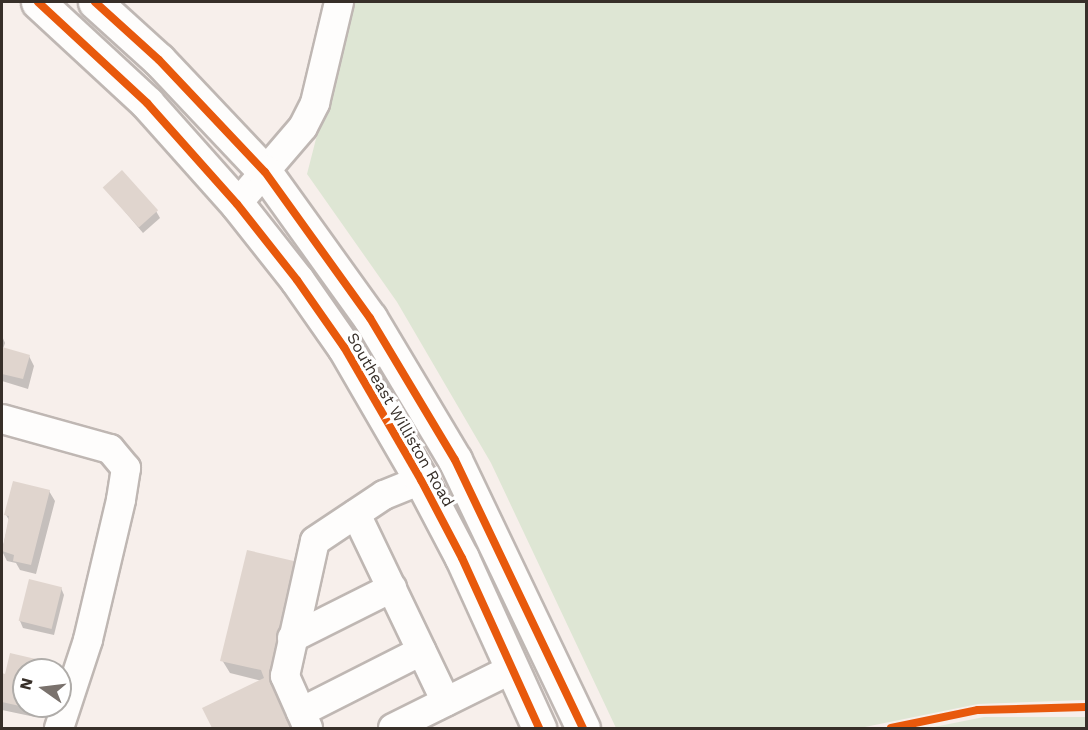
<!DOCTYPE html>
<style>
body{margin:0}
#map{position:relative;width:1088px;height:730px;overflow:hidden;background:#f7efeb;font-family:"Work Sans",sans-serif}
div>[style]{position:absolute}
.green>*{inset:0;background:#dee6d4}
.shadow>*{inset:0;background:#0003}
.building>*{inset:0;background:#e0d5ce;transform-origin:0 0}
.roads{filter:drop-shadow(2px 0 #bfb7b3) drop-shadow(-2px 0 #bfb7b3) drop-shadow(0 2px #bfb7b3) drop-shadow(0 -2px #bfb7b3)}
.minor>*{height:28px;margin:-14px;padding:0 14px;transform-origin:14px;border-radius:14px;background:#fefdfc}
.highway>*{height:33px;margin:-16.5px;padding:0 16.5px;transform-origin:16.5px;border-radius:16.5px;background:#fefdfc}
.cycleway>*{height:8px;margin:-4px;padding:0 4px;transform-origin:4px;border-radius:4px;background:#e8590c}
span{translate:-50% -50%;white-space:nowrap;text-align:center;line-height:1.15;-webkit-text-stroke:6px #fff;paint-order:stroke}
.street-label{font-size:16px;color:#372f29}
.frame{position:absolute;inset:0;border:3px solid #372f29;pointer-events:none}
.north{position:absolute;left:12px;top:658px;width:60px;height:60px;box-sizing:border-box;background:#fff;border:2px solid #afaca9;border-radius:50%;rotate:284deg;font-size:16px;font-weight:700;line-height:24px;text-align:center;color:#372f29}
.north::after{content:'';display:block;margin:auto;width:21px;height:27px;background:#7a726d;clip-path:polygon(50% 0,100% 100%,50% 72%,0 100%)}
</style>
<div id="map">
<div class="green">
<div style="clip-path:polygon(351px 2px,1086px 2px,1086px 700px,978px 704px,860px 728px,616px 728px,491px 463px,397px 302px,307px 174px)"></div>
<div style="clip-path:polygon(984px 717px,1086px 717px,1086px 728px,929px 728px)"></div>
</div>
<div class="shadow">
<div style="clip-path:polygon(105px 188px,156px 211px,160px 218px,143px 233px)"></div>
<div style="clip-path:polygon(2px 336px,5px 343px,3px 349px,29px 356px,34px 366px,28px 389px,2px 381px)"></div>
<div style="clip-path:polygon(49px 491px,55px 501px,36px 574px,20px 570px,16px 563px,7px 561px,2px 551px,9px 520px,6px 515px)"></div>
<div style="clip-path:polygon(297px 563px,279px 682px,301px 728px,213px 728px,204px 708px,262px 681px,230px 673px,222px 660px)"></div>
<div style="clip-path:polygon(61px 588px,64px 595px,54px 635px,23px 628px,20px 621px)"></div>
<div style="clip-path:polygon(40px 662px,44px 670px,24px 670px,24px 706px,37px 706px,35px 717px,2px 710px,2px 675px,7px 676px)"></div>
</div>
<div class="building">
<div style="left:122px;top:170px;width:54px;height:26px;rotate:48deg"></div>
<div style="clip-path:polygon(2px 347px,30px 355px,23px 379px,2px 374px)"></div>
<div style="clip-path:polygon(13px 481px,50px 490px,31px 565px,13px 561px,14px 555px,2px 551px,9px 516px,4px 515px)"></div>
<div style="clip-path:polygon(247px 550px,298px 562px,272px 667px,301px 728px,212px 728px,202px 708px,264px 678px,261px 670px,220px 661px)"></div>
<div style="left:29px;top:579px;width:34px;height:43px;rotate:14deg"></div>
<div style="clip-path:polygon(10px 653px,40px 660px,38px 670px,24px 670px,24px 707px,2px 702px,2px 673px,5px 674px)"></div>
</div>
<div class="roads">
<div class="minor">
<div style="left:237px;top:204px;width:101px;rotate:-49.4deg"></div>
<div style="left:303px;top:127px;width:27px;rotate:-63deg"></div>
<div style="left:315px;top:103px;width:104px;rotate:-76.6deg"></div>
<div style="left:2px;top:419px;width:112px;rotate:15.5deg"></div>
<div style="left:110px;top:449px;width:25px;rotate:50deg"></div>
<div style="left:126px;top:468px;width:32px;rotate:99deg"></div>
<div style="left:121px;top:500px;width:144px;rotate:103.3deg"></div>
<div style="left:88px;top:640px;width:93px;rotate:108.2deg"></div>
<div style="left:356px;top:514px;width:208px;rotate:64.4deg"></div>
<div style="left:292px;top:638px;width:112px;rotate:-26.6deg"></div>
<div style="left:301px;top:712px;width:135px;rotate:-26.9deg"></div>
<div style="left:308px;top:728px;width:57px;rotate:-113.9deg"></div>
<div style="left:285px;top:676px;width:138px;rotate:-77.5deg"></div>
<div style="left:315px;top:541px;width:83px;rotate:-33.7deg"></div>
<div style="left:384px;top:495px;width:40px;rotate:-22deg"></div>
<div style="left:393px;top:728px;width:133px;rotate:-26.4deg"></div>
</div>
<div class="highway">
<div style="left:38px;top:2px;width:149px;rotate:42.8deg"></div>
<div style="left:147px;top:103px;width:135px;rotate:48.3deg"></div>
<div style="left:237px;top:204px;width:97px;rotate:51.7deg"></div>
<div style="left:297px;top:280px;width:82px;rotate:55deg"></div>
<div style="left:344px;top:347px;width:154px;rotate:59.9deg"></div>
<div style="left:421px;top:480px;width:88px;rotate:62.3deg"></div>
<div style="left:462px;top:558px;width:187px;rotate:65.6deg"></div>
<div style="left:95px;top:2px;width:86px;rotate:42.2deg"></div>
<div style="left:159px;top:60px;width:154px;rotate:46.6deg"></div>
<div style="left:265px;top:172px;width:180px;rotate:54.3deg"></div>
<div style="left:370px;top:318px;width:165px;rotate:59.1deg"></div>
<div style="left:455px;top:460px;width:297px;rotate:64.5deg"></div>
</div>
</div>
<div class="cycleway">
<div style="left:38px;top:2px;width:149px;rotate:42.8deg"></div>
<div style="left:147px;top:103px;width:135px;rotate:48.3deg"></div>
<div style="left:237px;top:204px;width:97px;rotate:51.7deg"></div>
<div style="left:297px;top:280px;width:82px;rotate:55deg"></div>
<div style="left:344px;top:347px;width:154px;rotate:59.9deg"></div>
<div style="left:421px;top:480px;width:88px;rotate:62.3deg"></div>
<div style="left:462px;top:558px;width:187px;rotate:65.6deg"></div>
<div style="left:95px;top:2px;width:86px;rotate:42.2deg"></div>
<div style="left:159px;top:60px;width:154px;rotate:46.6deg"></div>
<div style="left:265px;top:172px;width:180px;rotate:54.3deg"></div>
<div style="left:370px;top:318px;width:165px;rotate:59.1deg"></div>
<div style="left:455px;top:460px;width:297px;rotate:64.5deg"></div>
<div style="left:891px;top:728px;width:89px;rotate:-11.7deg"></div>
<div style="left:978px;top:710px;width:108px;rotate:-1.6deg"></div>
</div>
<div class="street-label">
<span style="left:400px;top:420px;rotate:60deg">Southeast Williston Road</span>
</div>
<div class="frame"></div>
<div class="north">N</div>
</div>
